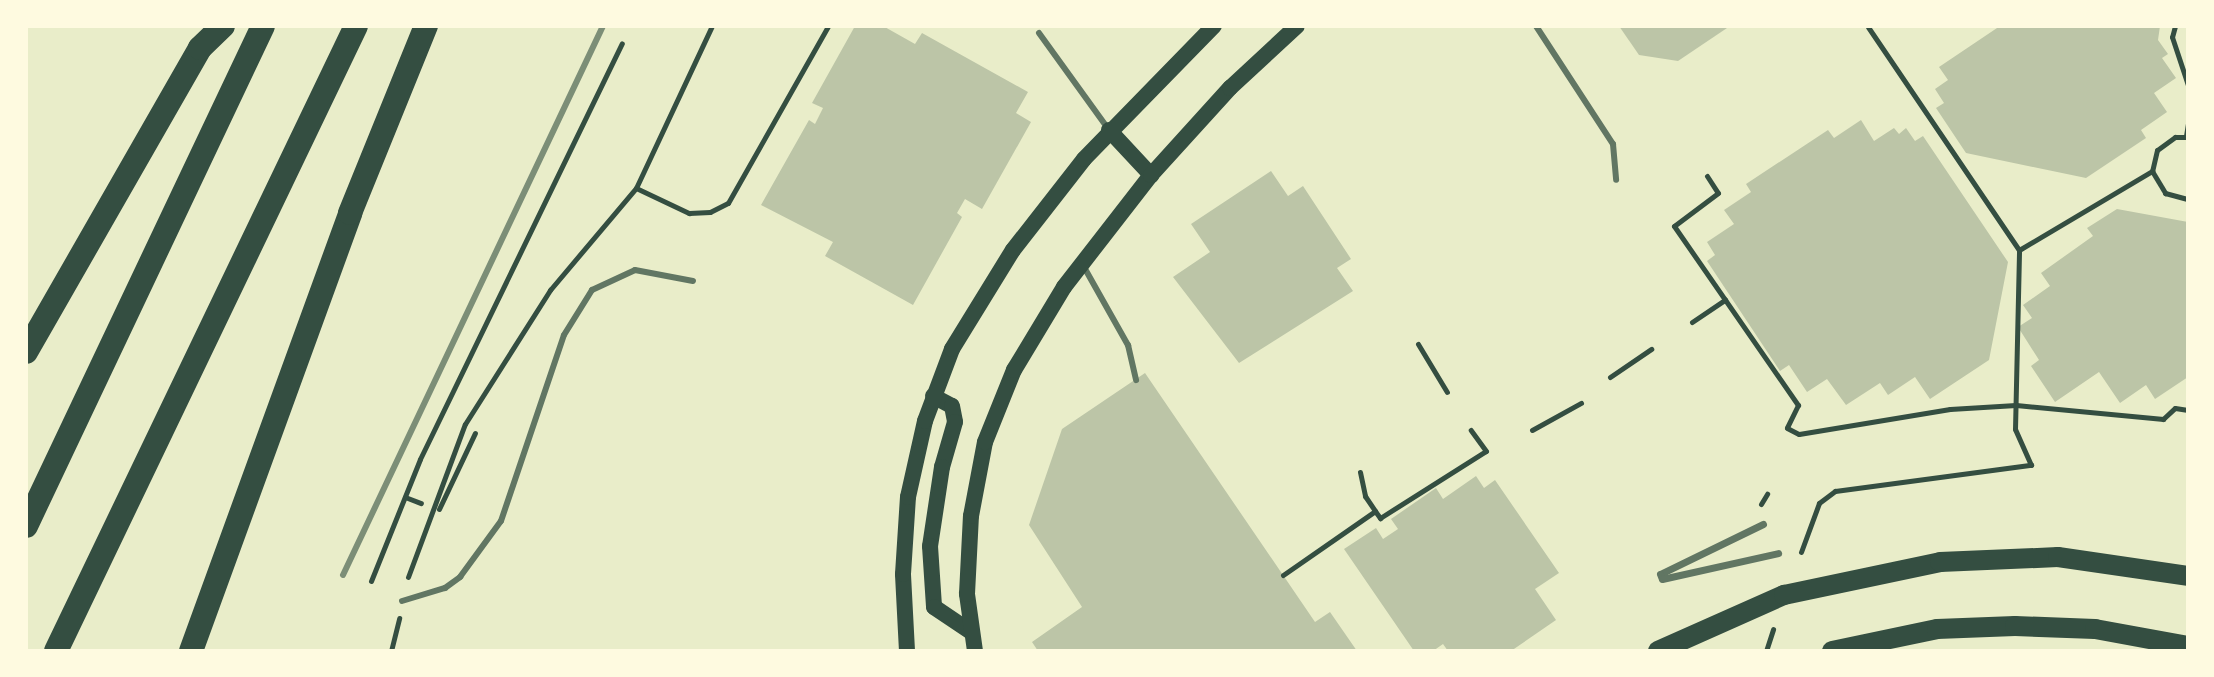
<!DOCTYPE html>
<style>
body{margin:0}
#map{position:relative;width:2214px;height:677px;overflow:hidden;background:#e9edc9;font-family:"Golos Text",sans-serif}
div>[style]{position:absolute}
.building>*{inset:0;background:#bcc5a7}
.path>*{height:5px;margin:-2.5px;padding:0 2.5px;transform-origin:2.5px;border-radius:2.5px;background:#344e41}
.service>*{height:6px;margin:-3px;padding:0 3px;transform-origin:3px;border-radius:3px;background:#617663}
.pedestrian>*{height:7px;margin:-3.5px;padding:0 3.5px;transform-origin:3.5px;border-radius:3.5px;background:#617663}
.secondary>*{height:16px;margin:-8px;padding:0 8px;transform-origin:8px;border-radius:8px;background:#344e41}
.primary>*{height:20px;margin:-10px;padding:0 10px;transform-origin:10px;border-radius:10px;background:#344e41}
.motorway>*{height:24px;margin:-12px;padding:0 12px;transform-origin:12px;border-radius:12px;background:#344e41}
.rail>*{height:6px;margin:-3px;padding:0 3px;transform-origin:3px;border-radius:3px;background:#7c8e77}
span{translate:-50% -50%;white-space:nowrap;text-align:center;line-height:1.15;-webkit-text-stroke:7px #fefae0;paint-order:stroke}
.frame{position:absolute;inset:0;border:28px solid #fefae0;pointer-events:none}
</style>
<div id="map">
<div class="building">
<div style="clip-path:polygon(855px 26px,883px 26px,915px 44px,922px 33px,1028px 92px,1016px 113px,1031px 122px,982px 209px,965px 199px,957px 213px,962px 217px,913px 305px,825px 256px,833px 242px,761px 205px,809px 120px,815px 124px,823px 108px,812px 103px)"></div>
<div style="clip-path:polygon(1619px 26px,1730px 26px,1678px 61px,1639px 55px)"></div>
<div style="clip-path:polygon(2000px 26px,2160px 26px,2158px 40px,2168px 54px,2162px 58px,2176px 78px,2154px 93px,2167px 112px,2141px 130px,2146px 138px,2086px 178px,1966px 153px,1936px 108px,1944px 103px,1935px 89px,1948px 80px,1939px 67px)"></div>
<div style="clip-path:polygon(1861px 120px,1874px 141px,1894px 128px,1899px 134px,1906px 128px,1915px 141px,1923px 136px,2008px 262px,1989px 360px,1930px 399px,1915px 377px,1888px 395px,1880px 383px,1846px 405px,1827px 379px,1807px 392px,1789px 365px,1780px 371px,1707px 261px,1715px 255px,1707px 242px,1734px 224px,1724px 210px,1751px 192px,1746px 184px,1828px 130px,1834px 138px)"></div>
<div style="clip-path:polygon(1271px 171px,1288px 196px,1303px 186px,1351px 259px,1337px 268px,1353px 291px,1239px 363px,1173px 277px,1210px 252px,1191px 224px)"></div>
<div style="clip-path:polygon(2117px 209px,2188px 222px,2188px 377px,2155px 399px,2146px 385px,2120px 403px,2099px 372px,2055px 402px,2031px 366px,2039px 360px,2018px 327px,2032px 318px,2023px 305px,2050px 286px,2041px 273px,2093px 236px,2087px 228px)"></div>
<div style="clip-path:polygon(1145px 373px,1315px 622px,1330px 612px,1357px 651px,1038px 651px,1032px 642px,1082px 607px,1029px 525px,1062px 429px)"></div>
<div style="clip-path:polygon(1476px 476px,1484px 488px,1495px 480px,1559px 573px,1535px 589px,1556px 620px,1511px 651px,1448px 651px,1443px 644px,1433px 651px,1414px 651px,1344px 549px,1376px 528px,1383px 539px,1398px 529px,1391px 519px,1436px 488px,1443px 499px)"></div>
</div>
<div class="path">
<div style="left:2175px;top:26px;width:11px;rotate:105deg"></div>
<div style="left:2172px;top:37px;width:51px;rotate:71.6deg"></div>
<div style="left:2186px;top:136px;width:13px;rotate:-81deg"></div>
<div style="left:2188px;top:137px;width:13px;rotate:180deg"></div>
<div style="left:2175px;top:137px;width:22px;rotate:144deg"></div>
<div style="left:2157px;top:150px;width:22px;rotate:103deg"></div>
<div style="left:2152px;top:171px;width:26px;rotate:59deg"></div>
<div style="left:2165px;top:193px;width:24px;rotate:15deg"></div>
<div style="left:1707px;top:176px;width:20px;rotate:57deg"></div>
<div style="left:1718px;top:193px;width:55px;rotate:143.1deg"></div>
<div style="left:1674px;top:226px;width:218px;rotate:55.3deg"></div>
<div style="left:1798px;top:405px;width:25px;rotate:116deg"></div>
<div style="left:1787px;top:428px;width:13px;rotate:27deg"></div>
<div style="left:1799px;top:434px;width:153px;rotate:-9.4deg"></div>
<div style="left:1950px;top:409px;width:66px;rotate:-3.5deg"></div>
<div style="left:2016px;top:405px;width:148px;rotate:5.4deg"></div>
<div style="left:2163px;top:419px;width:16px;rotate:-43deg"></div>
<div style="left:2175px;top:408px;width:13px;rotate:9deg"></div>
<div style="left:636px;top:188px;width:59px;rotate:25.3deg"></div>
<div style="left:689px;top:213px;width:21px;rotate:-3deg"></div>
<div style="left:710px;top:212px;width:20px;rotate:-27deg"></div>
<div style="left:728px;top:203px;width:203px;rotate:-60.5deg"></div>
<div style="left:2019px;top:250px;width:155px;rotate:-30.7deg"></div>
<div style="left:1692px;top:322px;width:40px;rotate:-34deg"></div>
<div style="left:1418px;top:344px;width:56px;rotate:58.9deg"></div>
<div style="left:1610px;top:377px;width:50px;rotate:-34.3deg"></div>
<div style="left:1532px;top:430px;width:56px;rotate:-28.9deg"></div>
<div style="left:1360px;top:472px;width:25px;rotate:78deg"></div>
<div style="left:1365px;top:496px;width:18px;rotate:56deg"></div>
<div style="left:405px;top:497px;width:17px;rotate:21deg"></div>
<div style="left:1761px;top:504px;width:12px;rotate:-59deg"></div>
<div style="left:439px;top:509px;width:84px;rotate:-64.7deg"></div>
<div style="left:1801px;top:552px;width:52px;rotate:-69.8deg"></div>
<div style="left:1819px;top:503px;width:20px;rotate:-37deg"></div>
<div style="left:1835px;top:491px;width:198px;rotate:-7.6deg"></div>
<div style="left:2031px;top:465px;width:39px;rotate:-114deg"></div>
<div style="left:2015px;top:429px;width:179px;rotate:-88.7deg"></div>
<div style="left:2019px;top:250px;width:269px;rotate:-124.1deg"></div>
<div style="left:1283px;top:575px;width:112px;rotate:-34.8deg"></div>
<div style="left:1375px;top:511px;width:9px;rotate:54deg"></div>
<div style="left:1380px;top:518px;width:125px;rotate:-32.3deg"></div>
<div style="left:1486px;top:451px;width:26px;rotate:-126deg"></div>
<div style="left:408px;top:577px;width:163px;rotate:-69.6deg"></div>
<div style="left:465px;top:424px;width:159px;rotate:-57.6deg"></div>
<div style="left:550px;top:290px;width:133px;rotate:-49.9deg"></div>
<div style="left:636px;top:188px;width:179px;rotate:-64.9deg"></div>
<div style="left:371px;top:581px;width:131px;rotate:-68.1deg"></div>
<div style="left:420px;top:459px;width:462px;rotate:-64.1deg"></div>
<div style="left:391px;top:651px;width:34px;rotate:-76deg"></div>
<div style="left:1766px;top:651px;width:23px;rotate:-72deg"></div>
</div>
<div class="service">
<div style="left:1536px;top:26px;width:141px;rotate:56.9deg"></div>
<div style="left:1613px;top:144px;width:36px;rotate:85deg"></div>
<div style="left:1039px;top:33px;width:120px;rotate:54.2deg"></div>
<div style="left:1084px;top:267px;width:90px;rotate:60.6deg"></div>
<div style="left:1128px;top:345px;width:36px;rotate:77deg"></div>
<div style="left:402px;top:601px;width:45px;rotate:-16.8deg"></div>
<div style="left:445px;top:588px;width:19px;rotate:-36deg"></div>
<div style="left:460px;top:577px;width:69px;rotate:-53.8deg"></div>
<div style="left:501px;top:521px;width:196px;rotate:-71.3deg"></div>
<div style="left:564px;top:335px;width:53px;rotate:-58.1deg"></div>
<div style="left:592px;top:290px;width:47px;rotate:-24.9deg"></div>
<div style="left:635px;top:270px;width:59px;rotate:10.7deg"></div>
</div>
<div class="pedestrian">
<div style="left:1763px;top:524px;width:114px;rotate:154.1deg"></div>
<div style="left:1660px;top:574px;width:5px;rotate:68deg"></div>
<div style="left:1662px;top:579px;width:119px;rotate:-12.6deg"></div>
</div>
<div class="secondary">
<div style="left:1109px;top:130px;width:62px;rotate:47deg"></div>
<div style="left:933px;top:396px;width:21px;rotate:28deg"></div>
<div style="left:952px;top:406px;width:16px;rotate:79deg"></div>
<div style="left:955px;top:422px;width:47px;rotate:106.1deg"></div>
<div style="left:942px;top:467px;width:80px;rotate:98.6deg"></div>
<div style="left:930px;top:546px;width:61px;rotate:86.2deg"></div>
<div style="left:934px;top:607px;width:45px;rotate:34deg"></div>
<div style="left:907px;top:651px;width:77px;rotate:-93deg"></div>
<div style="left:903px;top:574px;width:77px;rotate:-86.3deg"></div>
<div style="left:908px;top:497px;width:78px;rotate:-77.4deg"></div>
<div style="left:925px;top:421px;width:77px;rotate:-69.4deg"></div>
<div style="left:952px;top:349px;width:116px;rotate:-58.4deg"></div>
<div style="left:1013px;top:250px;width:115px;rotate:-52deg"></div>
<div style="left:1084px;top:159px;width:186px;rotate:-45.7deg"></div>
<div style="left:975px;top:651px;width:58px;rotate:-98deg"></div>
<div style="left:967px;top:594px;width:78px;rotate:-87.1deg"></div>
<div style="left:971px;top:516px;width:75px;rotate:-79.3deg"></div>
<div style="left:985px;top:442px;width:78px;rotate:-68.1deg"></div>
<div style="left:1014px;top:370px;width:97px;rotate:-58.9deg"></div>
<div style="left:1064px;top:287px;width:142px;rotate:-52.2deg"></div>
<div style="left:1151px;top:175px;width:118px;rotate:-47.8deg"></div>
<div style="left:1230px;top:88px;width:91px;rotate:-42.8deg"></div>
</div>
<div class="primary">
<div style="left:1658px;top:651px;width:138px;rotate:-24deg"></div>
<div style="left:1784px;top:595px;width:159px;rotate:-11.9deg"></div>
<div style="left:1940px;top:562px;width:118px;rotate:-2.4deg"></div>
<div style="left:2058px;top:557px;width:131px;rotate:8.3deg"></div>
<div style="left:1832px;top:651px;width:107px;rotate:-11.8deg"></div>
<div style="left:1937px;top:629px;width:78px;rotate:-2.2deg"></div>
<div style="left:2015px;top:626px;width:80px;rotate:2.1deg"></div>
<div style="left:2095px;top:629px;width:95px;rotate:10.4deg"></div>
</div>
<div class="motorway">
<div style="left:26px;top:352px;width:350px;rotate:-60.2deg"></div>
<div style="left:200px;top:48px;width:32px;rotate:-44deg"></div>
<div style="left:26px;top:526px;width:553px;rotate:-64.64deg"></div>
<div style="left:56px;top:651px;width:693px;rotate:-64.36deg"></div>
<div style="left:191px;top:651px;width:466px;rotate:-70deg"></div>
<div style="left:350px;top:213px;width:202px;rotate:-67.9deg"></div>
</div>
<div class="rail">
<div style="left:343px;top:575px;width:607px;rotate:-64.66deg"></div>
</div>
<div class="frame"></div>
</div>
